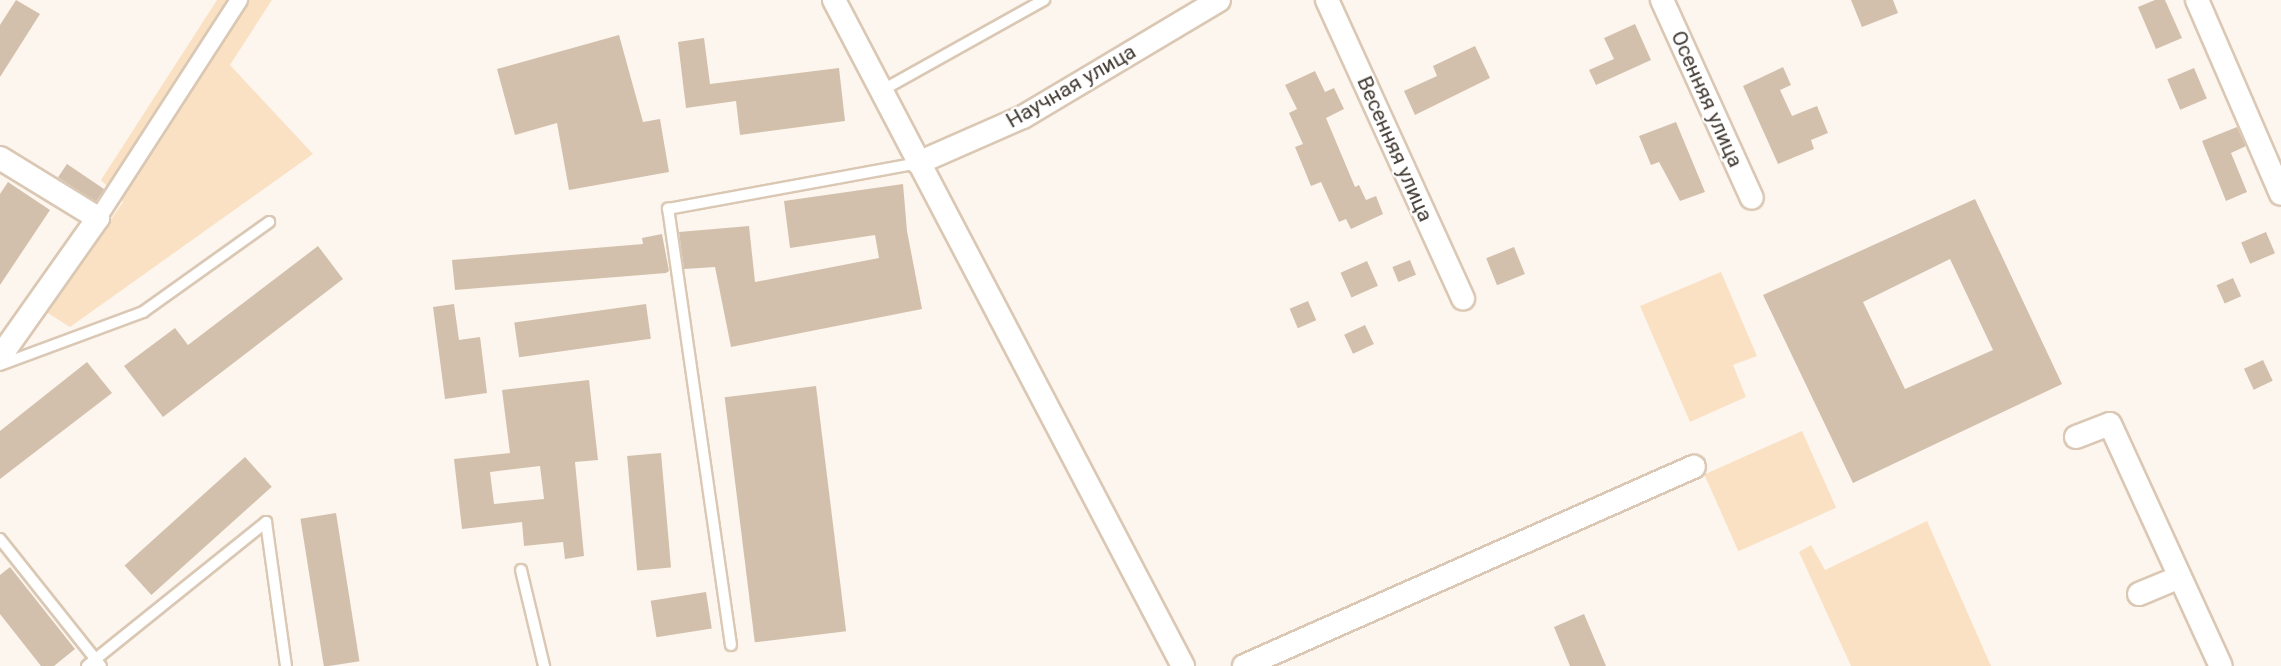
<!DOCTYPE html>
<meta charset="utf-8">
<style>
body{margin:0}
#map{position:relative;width:2281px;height:666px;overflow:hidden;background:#fdf6ee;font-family:Roboto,sans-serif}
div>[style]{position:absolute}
.green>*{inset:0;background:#fae1c4;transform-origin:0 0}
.building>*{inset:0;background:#d2c0ac;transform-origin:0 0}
.roads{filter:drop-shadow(2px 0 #dac8b4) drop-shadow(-2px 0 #dac8b4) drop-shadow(0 2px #dac8b4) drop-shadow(0 -2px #dac8b4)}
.service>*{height:10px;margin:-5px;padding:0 5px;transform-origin:5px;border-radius:5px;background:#fff}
.pedestrian>*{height:16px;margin:-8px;padding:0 8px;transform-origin:8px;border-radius:8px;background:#fff}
.minor>*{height:22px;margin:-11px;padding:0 11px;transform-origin:11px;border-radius:11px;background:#fff}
span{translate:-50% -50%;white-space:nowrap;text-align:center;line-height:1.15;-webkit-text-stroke:4.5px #fff;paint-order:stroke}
.street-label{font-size:21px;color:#413a32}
</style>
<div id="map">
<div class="green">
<div style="clip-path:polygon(217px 0,272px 0,230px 65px,313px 154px,70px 327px,46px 312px,123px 202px,101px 180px)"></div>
<div style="clip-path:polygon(1721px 272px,1757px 356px,1733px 365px,1746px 397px,1690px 422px,1640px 306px)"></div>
<div style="left:1802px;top:431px;width:84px;height:107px;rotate:66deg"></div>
<div style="clip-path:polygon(1927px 521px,1991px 666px,1851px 666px,1799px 552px,1811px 545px,1825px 570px)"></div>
</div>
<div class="building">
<div style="clip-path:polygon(16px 0,40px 14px,0 77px,0 25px)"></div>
<div style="clip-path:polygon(1851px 0,1893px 0,1898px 13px,1862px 27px)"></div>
<div style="clip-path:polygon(2155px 0,2165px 0,2182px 38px,2156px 49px,2138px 7px)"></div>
<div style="clip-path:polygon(1635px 24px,1651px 60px,1596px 85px,1589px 70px,1614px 59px,1604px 38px)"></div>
<div style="clip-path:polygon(619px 35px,643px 122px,660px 119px,669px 172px,569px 190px,557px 123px,515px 135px,497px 69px)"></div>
<div style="clip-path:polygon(704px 38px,710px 84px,839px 68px,845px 121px,740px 135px,736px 101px,686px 108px,678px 42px)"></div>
<div style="clip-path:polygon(1475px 46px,1490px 78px,1415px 115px,1404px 91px,1437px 76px,1433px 66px)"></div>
<div style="clip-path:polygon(1783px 67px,1791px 85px,1780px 90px,1792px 116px,1817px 106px,1828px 133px,1811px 140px,1814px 149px,1778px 164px,1743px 86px)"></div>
<div style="left:2194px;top:68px;width:33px;height:29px;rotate:67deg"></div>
<div style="clip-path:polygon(1315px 71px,1325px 92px,1334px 88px,1344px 109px,1326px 118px,1355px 187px,1359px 185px,1366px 200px,1376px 196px,1383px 214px,1351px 229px,1346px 219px,1339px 222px,1321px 182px,1311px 186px,1295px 147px,1303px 144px,1289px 113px,1297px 109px,1285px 85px)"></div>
<div style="clip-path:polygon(1676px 122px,1705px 192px,1680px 201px,1659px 162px,1651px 165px,1639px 136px)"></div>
<div style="clip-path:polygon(2237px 127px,2246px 146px,2231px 153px,2247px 192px,2226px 201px,2202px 141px)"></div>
<div style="left:67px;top:164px;width:45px;height:16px;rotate:34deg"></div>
<div style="clip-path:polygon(8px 182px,50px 210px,0 285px,0 194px)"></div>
<div style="clip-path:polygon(903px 184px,907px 231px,922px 309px,731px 347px,715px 267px,684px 269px,679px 232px,749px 226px,755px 282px,879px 258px,875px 235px,790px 248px,784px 201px)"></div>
<div style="clip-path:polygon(evenodd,1975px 199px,2062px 384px,1853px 483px,1763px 295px,1975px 199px,1950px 259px,1993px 350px,1905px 389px,1863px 302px,1950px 259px)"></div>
<div style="left:2266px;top:232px;width:23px;height:27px;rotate:67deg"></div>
<div style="clip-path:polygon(662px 234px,669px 271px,666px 273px,455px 290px,452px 260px,643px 244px,642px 238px)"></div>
<div style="clip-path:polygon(318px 246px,343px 279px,163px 417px,124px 366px,175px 328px,188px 345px)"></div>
<div style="left:1514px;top:247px;width:29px;height:30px;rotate:68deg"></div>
<div style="left:1410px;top:260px;width:16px;height:19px;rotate:68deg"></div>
<div style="left:1367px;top:261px;width:27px;height:29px;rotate:66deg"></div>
<div style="left:2233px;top:278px;width:20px;height:18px;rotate:66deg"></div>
<div style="left:1308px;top:301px;width:21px;height:20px;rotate:67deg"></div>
<div style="clip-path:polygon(454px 304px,459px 340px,480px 337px,487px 393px,445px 399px,433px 307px)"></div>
<div style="left:646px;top:304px;width:35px;height:133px;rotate:82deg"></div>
<div style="left:1365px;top:325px;width:21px;height:23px;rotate:65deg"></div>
<div style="left:2263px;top:360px;width:23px;height:21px;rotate:65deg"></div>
<div style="clip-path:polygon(87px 362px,112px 393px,0 479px,0 431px)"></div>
<div style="clip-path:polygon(evenodd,589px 380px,598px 460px,575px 462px,584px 556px,565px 559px,563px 542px,524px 546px,522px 522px,462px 529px,454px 459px,510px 453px,502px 390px,589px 380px,540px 466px,544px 499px,494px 504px,490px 472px,540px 466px)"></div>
<div style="left:816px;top:386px;width:247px;height:92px;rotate:83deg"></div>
<div style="left:661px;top:453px;width:115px;height:34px;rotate:85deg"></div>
<div style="left:245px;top:457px;width:40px;height:162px;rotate:48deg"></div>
<div style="left:336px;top:513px;width:150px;height:36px;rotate:81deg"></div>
<div style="clip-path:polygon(10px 567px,75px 649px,54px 666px,41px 666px,0 614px,0 575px)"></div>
<div style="left:706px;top:592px;width:37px;height:56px;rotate:81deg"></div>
<div style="clip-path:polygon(1584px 614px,1606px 666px,1570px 666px,1554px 627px)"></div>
</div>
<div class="roads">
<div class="service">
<div style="left:881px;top:91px;width:187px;rotate:-29.2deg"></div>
<div style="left:0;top:365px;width:153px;rotate:-20.3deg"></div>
<div style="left:143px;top:312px;width:155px;rotate:-35.5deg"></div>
<div style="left:0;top:539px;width:162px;rotate:51.5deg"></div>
<div style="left:521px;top:570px;width:99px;rotate:76.5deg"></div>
<div style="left:731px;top:645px;width:441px;rotate:-98.2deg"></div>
<div style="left:668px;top:209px;width:254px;rotate:-10.4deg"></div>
<div style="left:87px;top:666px;width:230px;rotate:-38.8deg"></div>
<div style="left:266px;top:522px;width:145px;rotate:82.1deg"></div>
</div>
<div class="pedestrian">
<div style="left:98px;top:218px;width:260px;rotate:-57.1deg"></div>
</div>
<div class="minor">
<div style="left:834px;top:0;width:752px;rotate:62.34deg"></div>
<div style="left:1327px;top:0;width:328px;rotate:65.5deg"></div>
<div style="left:1662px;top:0;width:217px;rotate:65.6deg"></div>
<div style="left:2197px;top:0;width:211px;rotate:66.6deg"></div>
<div style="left:0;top:158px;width:115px;rotate:31.5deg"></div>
<div style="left:98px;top:218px;width:170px;rotate:125.2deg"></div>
<div style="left:918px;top:163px;width:115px;rotate:-23.7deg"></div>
<div style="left:1023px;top:117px;width:228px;rotate:-30.8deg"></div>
<div style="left:2076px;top:437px;width:36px;rotate:-21deg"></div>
<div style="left:2110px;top:424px;width:266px;rotate:65.4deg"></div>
<div style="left:2139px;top:594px;width:44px;rotate:-22.5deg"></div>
<div style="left:1244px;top:666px;width:492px;rotate:-23.9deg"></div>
</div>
</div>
<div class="street-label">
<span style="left:1071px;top:86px;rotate:-30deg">Научная улица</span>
<span style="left:1707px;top:99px;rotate:66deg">Осенняя улица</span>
<span style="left:1395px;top:149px;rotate:66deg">Весенняя улица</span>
</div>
</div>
